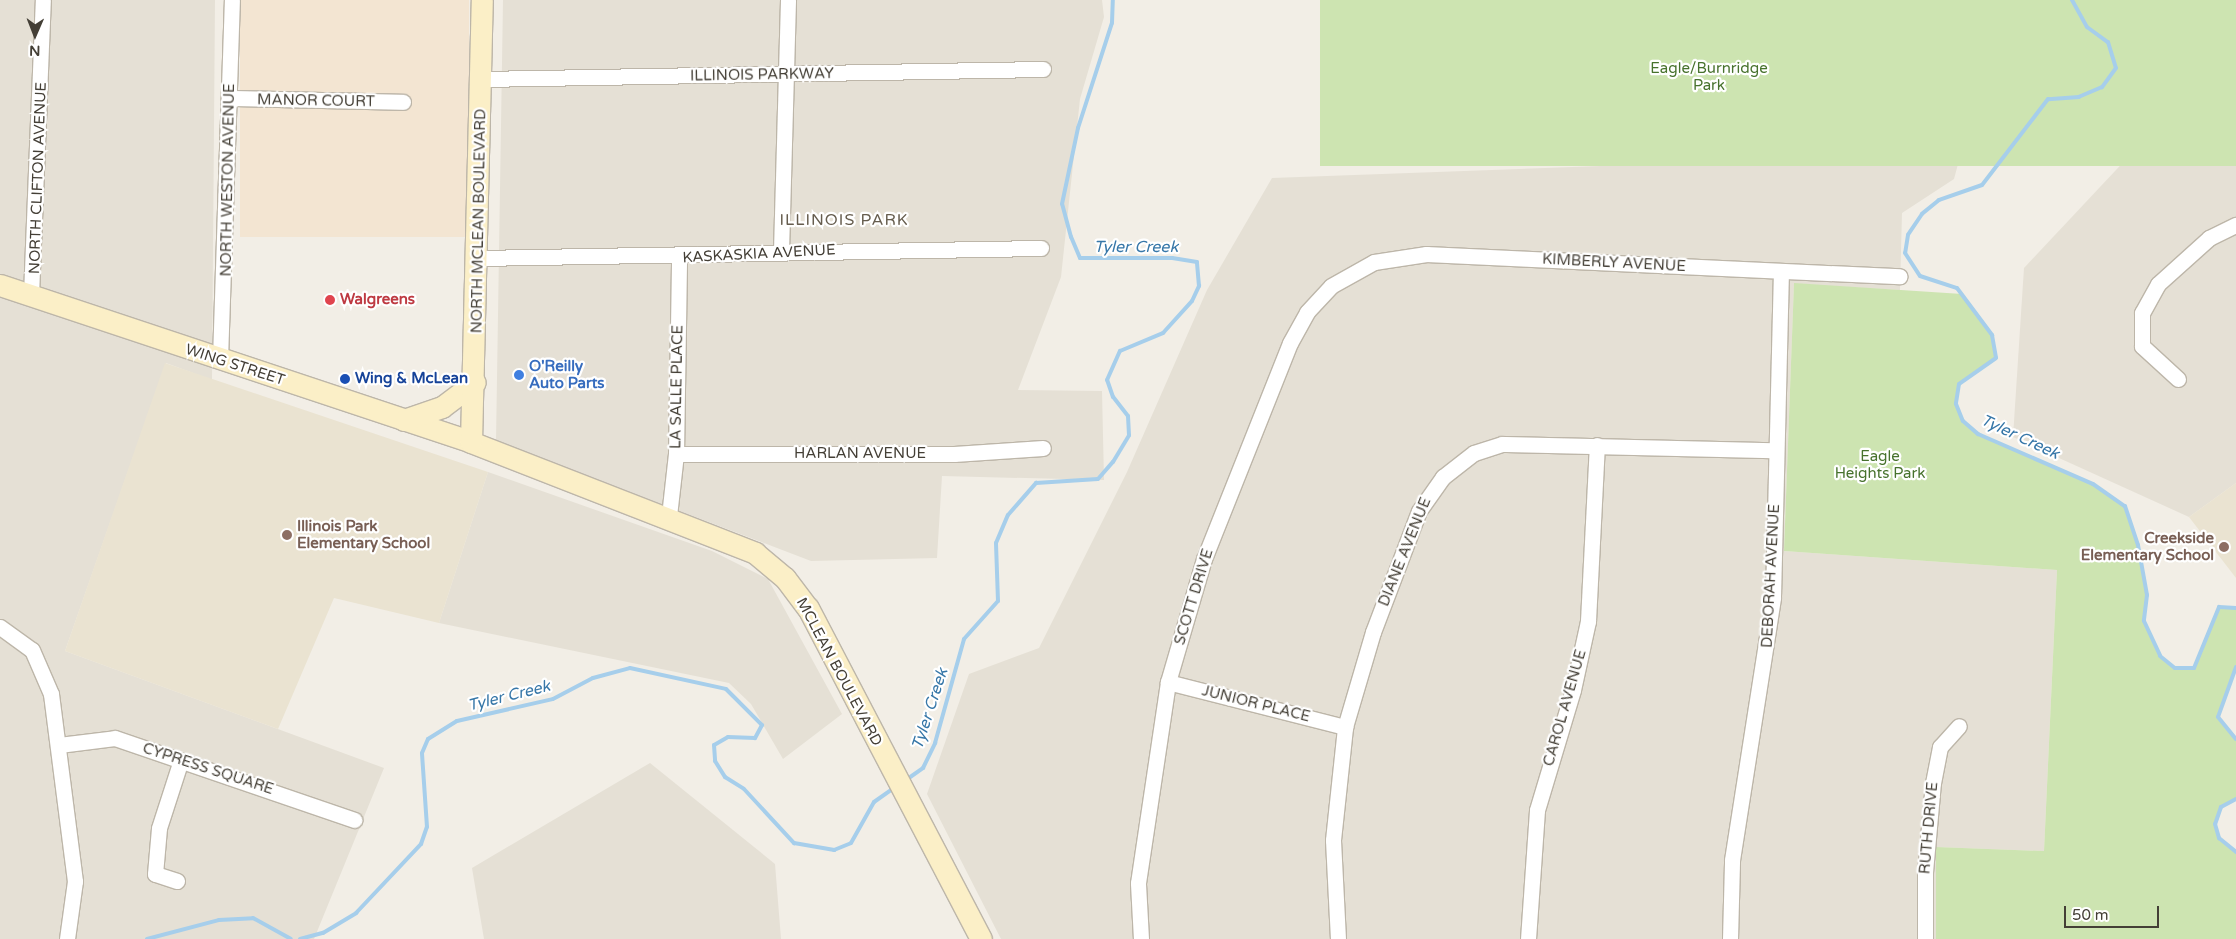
<!DOCTYPE html>
<style>
body{margin:0}
#map{position:relative;width:2236px;height:939px;overflow:hidden;background:#f2eee6;font-family:"Varela Round",sans-serif}
div>[style]{position:absolute}
.residential>*{inset:0;background:#e5e0d5}
.commercial>*{inset:0;background:#f3e5d2;transform-origin:0 0}
.education>*{inset:0;background:#eae3d1}
.green>*{inset:0;background:#cde4b1;transform-origin:0 0}
.stream>*{height:4px;margin:-2px;padding:0 2px;transform-origin:2px;border-radius:2px;background:#a6ceeb}
.roads{filter:drop-shadow(1px 0 #bdb6a9) drop-shadow(-1px 0 #bdb6a9) drop-shadow(0 1px #bdb6a9) drop-shadow(0 -1px #bdb6a9)}
.street>*{height:15px;margin:-7.5px;padding:0 7.5px;transform-origin:7.5px;border-radius:7.5px;background:#fff}
.secondary>*{height:21px;margin:-10.5px;padding:0 10.5px;transform-origin:10.5px;border-radius:10.5px;background:#fbefc7}
.dots>*{width:14px;height:14px;translate:-50% -50%;box-sizing:border-box;border:2px solid #fff;border-radius:50%}
span{translate:-50% -50%;white-space:nowrap;text-align:center;line-height:1.15;-webkit-text-stroke:4.5px #fff;paint-order:stroke}
.park-label{font-size:15px;color:#47722d}
.street-label{font-size:15px;color:#443f36}
.health-label{font-size:15px;color:#be3a42;font-weight:700}
.left{translate:0 -50%;text-align:left}
.shop-label{font-size:15px;color:#366cbe;font-weight:700}
.transit-label{font-size:15px;color:#164399;font-weight:700}
.education-label{font-size:15px;color:#785e54;font-weight:700}
.right{translate:-100% -50%;text-align:right}
.neighbourhood-label{font-size:16px;color:#665d4e;letter-spacing:1px}
.water-label{font-size:16px;color:#3777a8;font-style:italic}
.north{position:absolute;left:10px;top:10px;width:50px;height:50px;-webkit-text-stroke:4px #fff;paint-order:stroke;rotate:181deg;font-size:14px;font-weight:700;line-height:20px;text-align:center;color:#443f36}
.north::after{content:'';display:block;margin:auto;width:18px;height:22px;background:#443f36;clip-path:polygon(50% 0,100% 100%,50% 72%,0 100%)}
.scale{position:absolute;left:2064px;top:906px;width:95px;height:22px;box-sizing:border-box;border:2px solid #443f36;border-top:0;padding-left:6px;font-size:15px;line-height:18px;white-space:nowrap;color:#443f36;-webkit-text-stroke:4px #fff;paint-order:stroke}
</style>
<div id="map">
<div class="residential">
<div style="clip-path:polygon(0 0,215px 0,212px 380px,166px 363px,65px 651px,384px 768px,314px 939px,0 939px)"></div>
<div style="clip-path:polygon(503px 0,1102px 0,1104px 17px,1080px 99px,1061px 277px,1018px 390px,1102px 391px,1104px 480px,942px 476px,937px 558px,811px 561px,496px 441px)"></div>
<div style="clip-path:polygon(1961px 153px,1954px 179px,1902px 213px,1900px 290px,1794px 284px,1784px 551px,2057px 570px,2044px 851px,1936px 847px,1936px 939px,1001px 939px,927px 794px,969px 674px,1039px 648px,1127px 472px,1207px 290px,1272px 178px)"></div>
<div style="clip-path:polygon(2131px 154px,2236px 154px,2236px 483px,2189px 517px,2013px 437px,2024px 268px)"></div>
<div style="clip-path:polygon(488px 472px,712px 551px,768px 579px,842px 714px,783px 759px,751px 704px,729px 683px,439px 623px)"></div>
<div style="clip-path:polygon(650px 763px,775px 864px,781px 939px,484px 939px,472px 868px)"></div>
</div>
<div class="commercial">
<div style="left:240px;top:0;width:229px;height:237px"></div>
</div>
<div class="education">
<div style="clip-path:polygon(165px 363px,488px 472px,439px 623px,334px 598px,278px 729px,65px 651px)"></div>
<div style="clip-path:polygon(2236px 483px,2236px 578px,2189px 517px)"></div>
</div>
<div class="green">
<div style="left:1320px;top:0;width:916px;height:166px"></div>
<div style="clip-path:polygon(1794px 283px,1962px 294px,1992px 335px,1996px 358px,1959px 384px,1956px 404px,1963px 421px,1978px 434px,2093px 484px,2125px 506px,2138px 545px,2147px 595px,2144px 621px,2160px 656px,2175px 668px,2194px 668px,2219px 607px,2236px 608px,2236px 667px,2218px 716px,2236px 739px,2236px 799px,2221px 807px,2215px 824px,2220px 838px,2236px 852px,2236px 939px,1936px 939px,1936px 847px,2044px 851px,2057px 570px,1784px 551px)"></div>
</div>
<div class="stream">
<div style="left:2072px;top:0;width:31px;rotate:61deg"></div>
<div style="left:2087px;top:27px;width:26px;rotate:36deg"></div>
<div style="left:2108px;top:42px;width:27px;rotate:73deg"></div>
<div style="left:2116px;top:68px;width:24px;rotate:126deg"></div>
<div style="left:2102px;top:87px;width:25px;rotate:157deg"></div>
<div style="left:2079px;top:97px;width:31px;rotate:176deg"></div>
<div style="left:2048px;top:99px;width:108px;rotate:127.5deg"></div>
<div style="left:1982px;top:185px;width:46px;rotate:160.8deg"></div>
<div style="left:1939px;top:200px;width:22px;rotate:141deg"></div>
<div style="left:1922px;top:214px;width:25px;rotate:124deg"></div>
<div style="left:1908px;top:235px;width:18px;rotate:99deg"></div>
<div style="left:1905px;top:253px;width:27px;rotate:57deg"></div>
<div style="left:1920px;top:276px;width:39px;rotate:18deg"></div>
<div style="left:1957px;top:288px;width:59px;rotate:53.3deg"></div>
<div style="left:1992px;top:335px;width:23px;rotate:80deg"></div>
<div style="left:1996px;top:358px;width:45px;rotate:144.9deg"></div>
<div style="left:1959px;top:384px;width:20px;rotate:99deg"></div>
<div style="left:1956px;top:404px;width:18px;rotate:68deg"></div>
<div style="left:1963px;top:421px;width:20px;rotate:41deg"></div>
<div style="left:1978px;top:434px;width:125px;rotate:23.5deg"></div>
<div style="left:2093px;top:484px;width:39px;rotate:35deg"></div>
<div style="left:2125px;top:506px;width:41px;rotate:71.6deg"></div>
<div style="left:2138px;top:545px;width:51px;rotate:79.8deg"></div>
<div style="left:2147px;top:595px;width:26px;rotate:97deg"></div>
<div style="left:2144px;top:621px;width:38px;rotate:65deg"></div>
<div style="left:2160px;top:656px;width:19px;rotate:39deg"></div>
<div style="left:2175px;top:668px;width:19px"></div>
<div style="left:2194px;top:668px;width:66px;rotate:-67.7deg"></div>
<div style="left:2219px;top:607px;width:17px;rotate:3deg"></div>
<div style="left:2236px;top:667px;width:53px;rotate:109.8deg"></div>
<div style="left:2218px;top:717px;width:28px;rotate:51deg"></div>
<div style="left:906px;top:780px;width:21px;rotate:-35deg"></div>
<div style="left:923px;top:768px;width:28px;rotate:-64deg"></div>
<div style="left:935px;top:743px;width:108px;rotate:-74.4deg"></div>
<div style="left:964px;top:639px;width:51px;rotate:-48.2deg"></div>
<div style="left:998px;top:601px;width:58px;rotate:-92deg"></div>
<div style="left:996px;top:543px;width:30px;rotate:-67deg"></div>
<div style="left:1008px;top:515px;width:43px;rotate:-48.8deg"></div>
<div style="left:1036px;top:483px;width:62px;rotate:-3.7deg"></div>
<div style="left:1098px;top:479px;width:23px;rotate:-49deg"></div>
<div style="left:1113px;top:462px;width:31px;rotate:-59deg"></div>
<div style="left:1129px;top:435px;width:19px;rotate:-93deg"></div>
<div style="left:1128px;top:416px;width:24px;rotate:-128deg"></div>
<div style="left:1113px;top:397px;width:18px;rotate:-109deg"></div>
<div style="left:1107px;top:380px;width:32px;rotate:-66deg"></div>
<div style="left:1120px;top:351px;width:47px;rotate:-22.7deg"></div>
<div style="left:1163px;top:333px;width:43px;rotate:-47.8deg"></div>
<div style="left:1192px;top:301px;width:17px;rotate:-65deg"></div>
<div style="left:1199px;top:286px;width:24px;rotate:-95deg"></div>
<div style="left:1197px;top:262px;width:25px;rotate:-171deg"></div>
<div style="left:1172px;top:258px;width:92px;rotate:180deg"></div>
<div style="left:1080px;top:258px;width:23px;rotate:-113deg"></div>
<div style="left:1071px;top:237px;width:34px;rotate:-105deg"></div>
<div style="left:1062px;top:204px;width:78px;rotate:-78.1deg"></div>
<div style="left:1078px;top:128px;width:110px;rotate:-72.1deg"></div>
<div style="left:1112px;top:23px;width:23px;rotate:-88deg"></div>
<div style="left:2236px;top:799px;width:17px;rotate:152deg"></div>
<div style="left:2221px;top:807px;width:18px;rotate:109deg"></div>
<div style="left:2215px;top:824px;width:15px;rotate:74deg"></div>
<div style="left:2219px;top:838px;width:22px;rotate:39deg"></div>
<div style="left:147px;top:939px;width:74px;rotate:-14.8deg"></div>
<div style="left:219px;top:920px;width:34px;rotate:-3deg"></div>
<div style="left:253px;top:918px;width:43px;rotate:28.9deg"></div>
<div style="left:300px;top:939px;width:24px;rotate:-15deg"></div>
<div style="left:323px;top:933px;width:39px;rotate:-31deg"></div>
<div style="left:356px;top:913px;width:95px;rotate:-46.7deg"></div>
<div style="left:421px;top:844px;width:18px;rotate:-71deg"></div>
<div style="left:427px;top:827px;width:74px;rotate:-93.9deg"></div>
<div style="left:422px;top:753px;width:15px;rotate:-67deg"></div>
<div style="left:428px;top:739px;width:34px;rotate:-32deg"></div>
<div style="left:457px;top:721px;width:98px;rotate:-12.9deg"></div>
<div style="left:553px;top:699px;width:45px;rotate:-27.7deg"></div>
<div style="left:593px;top:678px;width:38px;rotate:-15deg"></div>
<div style="left:630px;top:668px;width:98px;rotate:12.3deg"></div>
<div style="left:726px;top:689px;width:51px;rotate:45deg"></div>
<div style="left:762px;top:725px;width:15px;rotate:118deg"></div>
<div style="left:755px;top:738px;width:27px;rotate:-178deg"></div>
<div style="left:728px;top:737px;width:16px;rotate:150deg"></div>
<div style="left:714px;top:745px;width:16px;rotate:86deg"></div>
<div style="left:715px;top:761px;width:19px;rotate:58deg"></div>
<div style="left:725px;top:777px;width:22px;rotate:32deg"></div>
<div style="left:744px;top:789px;width:74px;rotate:47.2deg"></div>
<div style="left:794px;top:843px;width:41px;rotate:9.9deg"></div>
<div style="left:834px;top:850px;width:18px;rotate:-22deg"></div>
<div style="left:851px;top:843px;width:47px;rotate:-60.7deg"></div>
<div style="left:874px;top:802px;width:24px;rotate:-35deg"></div>
</div>
<div class="roads">
<div class="street">
<div style="left:481px;top:79px;width:562px;rotate:-1.02deg"></div>
<div style="left:230px;top:98px;width:173px;rotate:1.3deg"></div>
<div style="left:781px;top:251px;width:251px;rotate:-88.4deg"></div>
<div style="left:478px;top:258px;width:563px;rotate:-1.02deg"></div>
<div style="left:31px;top:295px;width:295px;rotate:-87.7deg"></div>
<div style="left:220px;top:359px;width:359px;rotate:-88.1deg"></div>
<div style="left:2178px;top:379px;width:49px;rotate:-137.5deg"></div>
<div style="left:2142px;top:346px;width:33px;rotate:-90deg"></div>
<div style="left:2142px;top:313px;width:33px;rotate:-61deg"></div>
<div style="left:2158px;top:284px;width:69px;rotate:-42deg"></div>
<div style="left:2209px;top:238px;width:30px;rotate:-26deg"></div>
<div style="left:676px;top:454px;width:278px"></div>
<div style="left:954px;top:454px;width:89px;rotate:-3.9deg"></div>
<div style="left:669px;top:516px;width:62px;rotate:-83.6deg"></div>
<div style="left:676px;top:454px;width:196px;rotate:-89.1deg"></div>
<div style="left:0;top:627px;width:39px;rotate:36deg"></div>
<div style="left:32px;top:650px;width:48px;rotate:66.6deg"></div>
<div style="left:51px;top:694px;width:189px;rotate:82.7deg"></div>
<div style="left:75px;top:881px;width:59px;rotate:97.9deg"></div>
<div style="left:1168px;top:682px;width:183px;rotate:14.3deg"></div>
<div style="left:59px;top:745px;width:56px;rotate:-7.1deg"></div>
<div style="left:115px;top:738px;width:253px;rotate:18.9deg"></div>
<div style="left:177px;top:881px;width:23px;rotate:-162deg"></div>
<div style="left:155px;top:874px;width:46px;rotate:-85deg"></div>
<div style="left:159px;top:828px;width:71px;rotate:-72.1deg"></div>
<div style="left:1141px;top:939px;width:56px;rotate:-93.1deg"></div>
<div style="left:1138px;top:883px;width:203px;rotate:-81.5deg"></div>
<div style="left:1168px;top:682px;width:128px;rotate:-73.7deg"></div>
<div style="left:1204px;top:559px;width:232px;rotate:-68.3deg"></div>
<div style="left:1290px;top:343px;width:35px;rotate:-61deg"></div>
<div style="left:1307px;top:312px;width:35px;rotate:-47deg"></div>
<div style="left:1331px;top:286px;width:49px;rotate:-29.2deg"></div>
<div style="left:1374px;top:262px;width:53px;rotate:-8.7deg"></div>
<div style="left:1426px;top:254px;width:474px;rotate:2.7deg"></div>
<div style="left:1338px;top:939px;width:99px;rotate:-92.9deg"></div>
<div style="left:1333px;top:840px;width:114px;rotate:-83.9deg"></div>
<div style="left:1345px;top:727px;width:99px;rotate:-73.6deg"></div>
<div style="left:1373px;top:632px;width:129px;rotate:-69.2deg"></div>
<div style="left:1419px;top:511px;width:42px;rotate:-54.8deg"></div>
<div style="left:1443px;top:477px;width:39px;rotate:-38deg"></div>
<div style="left:1474px;top:453px;width:29px;rotate:-18deg"></div>
<div style="left:1502px;top:444px;width:274px;rotate:1.3deg"></div>
<div style="left:1528px;top:939px;width:129px;rotate:-86deg"></div>
<div style="left:1537px;top:810px;width:125px;rotate:-73.3deg"></div>
<div style="left:1573px;top:690px;width:71px;rotate:-77.7deg"></div>
<div style="left:1588px;top:621px;width:176px;rotate:-87.1deg"></div>
<div style="left:1730px;top:939px;width:79px;rotate:-88.5deg"></div>
<div style="left:1732px;top:860px;width:266px;rotate:-81.1deg"></div>
<div style="left:1773px;top:597px;width:326px;rotate:-88.6deg"></div>
<div style="left:1925px;top:939px;width:67px;rotate:-90deg"></div>
<div style="left:1925px;top:872px;width:89px;rotate:-84.9deg"></div>
<div style="left:1933px;top:783px;width:37px;rotate:-79deg"></div>
<div style="left:1940px;top:747px;width:28px;rotate:-48deg"></div>
</div>
<div class="secondary">
<div style="left:0;top:285px;width:496px;rotate:18.4deg"></div>
<div style="left:471px;top:442px;width:305px;rotate:21.3deg"></div>
<div style="left:755px;top:553px;width:39px;rotate:40deg"></div>
<div style="left:785px;top:578px;width:38px;rotate:53deg"></div>
<div style="left:808px;top:608px;width:373px;rotate:62.4deg"></div>
<div style="left:404px;top:420px;width:40px;rotate:-18.9deg"></div>
<div style="left:442px;top:407px;width:41px;rotate:-37.1deg"></div>
<div style="left:471px;top:442px;width:442px;rotate:-88.6deg"></div>
</div>
</div>
<div class="dots">
<div style="left:330px;top:300px;background:#e0444e"></div>
<div style="left:519px;top:375px;background:#3f7fe0"></div>
<div style="left:345px;top:379px;background:#1a4fb4"></div>
<div style="left:287px;top:535px;background:#8d6e63"></div>
<div style="left:2224px;top:547px;background:#8d6e63"></div>
</div>
<div class="park-label">
<span style="left:1709px;top:77px">Eagle/Burnridge<br>Park</span>
<span style="left:1880px;top:465px">Eagle<br>Heights Park</span>
</div>
<div class="street-label">
<span style="left:762px;top:75px;rotate:-1deg">ILLINOIS PARKWAY</span>
<span style="left:316px;top:101px;rotate:1deg">MANOR COURT</span>
<span style="left:38px;top:178px;rotate:-88deg">NORTH CLIFTON AVENUE</span>
<span style="left:228px;top:180px;rotate:-89deg">NORTH WESTON AVENUE</span>
<span style="left:479px;top:221px;rotate:-89deg">NORTH MCLEAN BOULEVARD</span>
<span style="left:759px;top:254px;rotate:-3deg">KASKASKIA AVENUE</span>
<span style="left:1614px;top:263px;rotate:3deg">KIMBERLY AVENUE</span>
<span style="left:235px;top:365px;rotate:18deg">WING STREET</span>
<span style="left:677px;top:387px;rotate:-89deg">LA SALLE PLACE</span>
<span style="left:860px;top:454px">HARLAN AVENUE</span>
<span style="left:1405px;top:552px;rotate:-68deg">DIANE AVENUE</span>
<span style="left:1771px;top:576px;rotate:-87deg">DEBORAH AVENUE</span>
<span style="left:1194px;top:597px;rotate:-73deg">SCOTT DRIVE</span>
<span style="left:839px;top:672px;rotate:62deg">MCLEAN BOULEVARD</span>
<span style="left:1256px;top:704px;rotate:14deg">JUNIOR PLACE</span>
<span style="left:1565px;top:708px;rotate:-74deg">CAROL AVENUE</span>
<span style="left:208px;top:769px;rotate:18deg">CYPRESS SQUARE</span>
<span style="left:1929px;top:828px;rotate:-85deg">RUTH DRIVE</span>
</div>
<div class="health-label">
<span class="left" style="left:340px;top:300px">Walgreens</span>
</div>
<div class="shop-label">
<span class="left" style="left:529px;top:375px">O'Reilly<br>Auto Parts</span>
</div>
<div class="transit-label">
<span class="left" style="left:355px;top:379px">Wing &amp; McLean</span>
</div>
<div class="education-label">
<span class="left" style="left:297px;top:535px">Illinois Park<br>Elementary School</span>
<span class="right" style="left:2214px;top:547px">Creekside<br>Elementary School</span>
</div>
<div class="neighbourhood-label">
<span style="left:844px;top:220px">ILLINOIS PARK</span>
</div>
<div class="water-label">
<span style="left:1136px;top:247px">Tyler Creek</span>
<span style="left:2020px;top:437px;rotate:25deg">Tyler Creek</span>
<span style="left:509px;top:696px;rotate:-14deg">Tyler Creek</span>
<span style="left:930px;top:709px;rotate:-72deg">Tyler Creek</span>
</div>
<div class="north">N</div>
<div class="scale">50 m</div>
</div>
